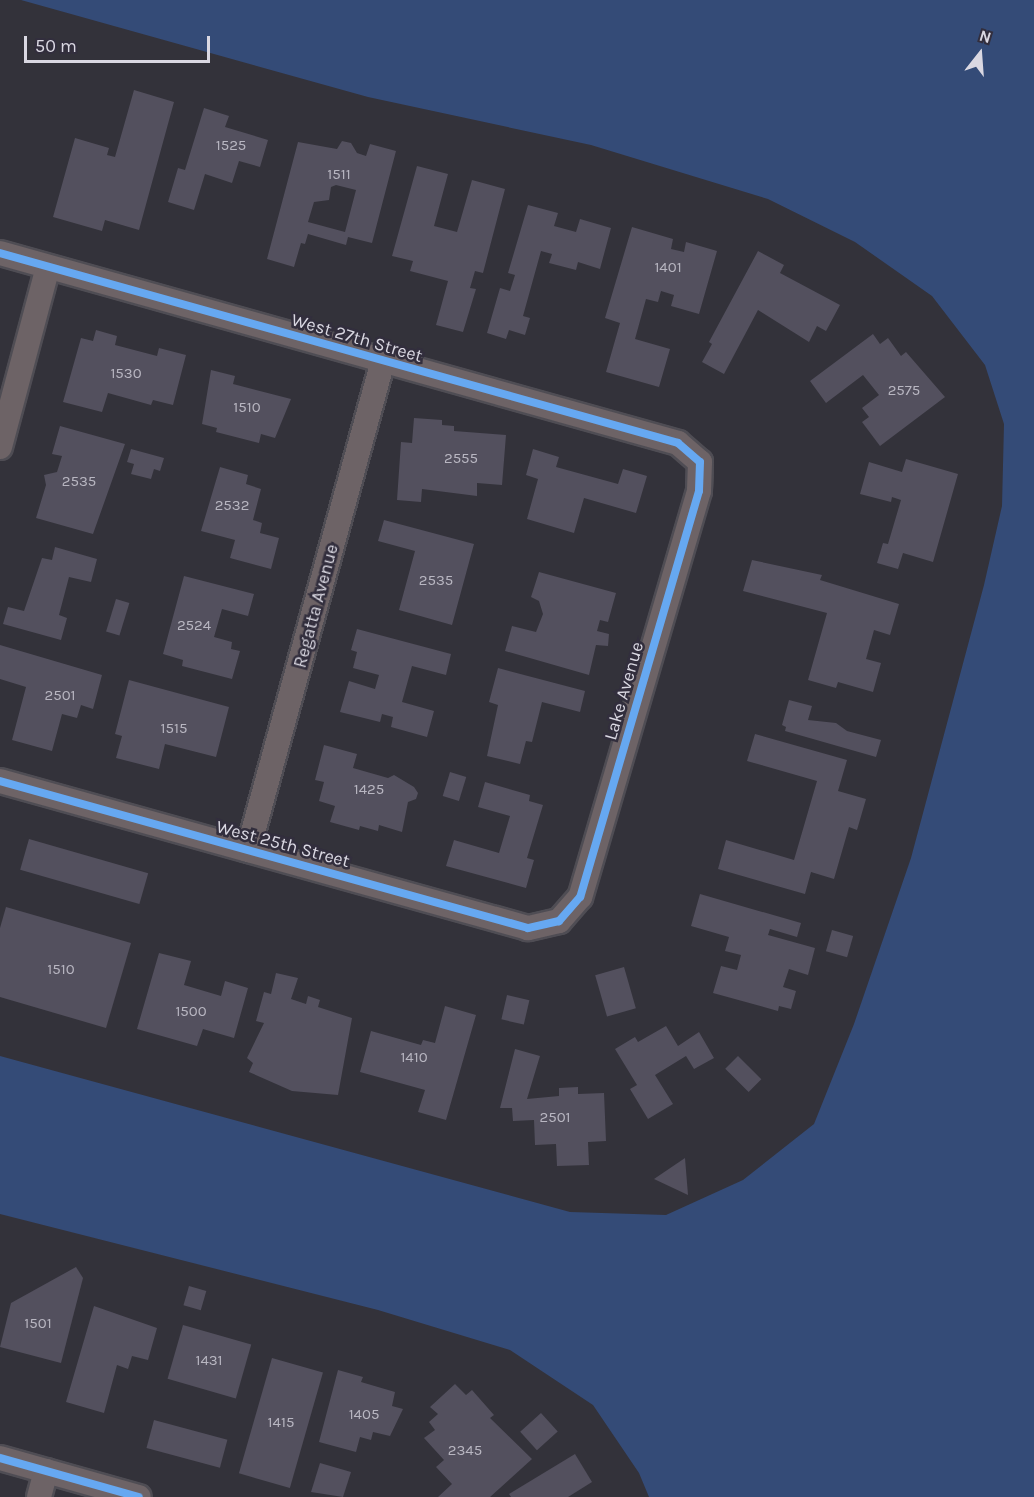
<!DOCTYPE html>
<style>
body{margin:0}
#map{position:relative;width:1034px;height:1497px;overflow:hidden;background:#33323a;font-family:Karla,sans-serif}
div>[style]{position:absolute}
.water>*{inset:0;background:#344b77}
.building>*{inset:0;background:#53505e;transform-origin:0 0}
.roads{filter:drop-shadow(2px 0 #4f4d54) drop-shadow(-2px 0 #4f4d54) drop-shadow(0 2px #4f4d54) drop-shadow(0 -2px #4f4d54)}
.street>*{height:24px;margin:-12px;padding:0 12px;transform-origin:12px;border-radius:12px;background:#6d6366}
.cycleway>*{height:8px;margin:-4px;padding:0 4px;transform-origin:4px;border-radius:4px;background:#66a8f1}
span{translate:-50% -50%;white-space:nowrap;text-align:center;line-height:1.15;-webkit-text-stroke:5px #322e3d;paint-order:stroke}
.number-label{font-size:15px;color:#b8b6c1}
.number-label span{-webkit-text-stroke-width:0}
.street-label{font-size:18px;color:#dad8e2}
.north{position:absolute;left:950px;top:24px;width:60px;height:60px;-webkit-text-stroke:4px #322e3d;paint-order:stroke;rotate:17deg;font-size:16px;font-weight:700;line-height:24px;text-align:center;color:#dad8e2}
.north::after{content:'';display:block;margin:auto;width:21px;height:27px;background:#dad8e2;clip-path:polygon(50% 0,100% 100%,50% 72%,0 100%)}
.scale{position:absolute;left:24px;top:36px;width:186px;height:27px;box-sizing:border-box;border:3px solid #dad8e2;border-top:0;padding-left:8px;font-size:18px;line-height:21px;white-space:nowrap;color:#dad8e2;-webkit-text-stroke:4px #322e3d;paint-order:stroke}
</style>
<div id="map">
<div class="water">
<div style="clip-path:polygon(21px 0,1034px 0,1034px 1497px,649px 1497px,639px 1473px,593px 1405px,510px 1350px,378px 1310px,0 1214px,0 1056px,570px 1212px,666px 1215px,743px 1180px,814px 1124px,854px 1024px,911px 858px,984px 585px,1002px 506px,1004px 424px,985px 365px,932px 296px,855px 242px,768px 199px,591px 145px,368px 97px)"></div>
</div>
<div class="building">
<div style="clip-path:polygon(134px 90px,174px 102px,139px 230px,105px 220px,102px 231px,53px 217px,75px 138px,109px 148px,107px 155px,115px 157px)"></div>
<div style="clip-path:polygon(204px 108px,229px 116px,225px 127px,268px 140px,260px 167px,239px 161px,232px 183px,205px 174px,194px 210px,168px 202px,178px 168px,185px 170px)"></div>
<div style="clip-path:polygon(evenodd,342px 141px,351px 143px,357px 153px,366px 156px,370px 144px,396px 151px,372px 243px,348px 237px,346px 245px,308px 234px,305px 244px,301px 243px,294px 267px,267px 259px,298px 142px,337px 149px,342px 141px,336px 185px,356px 190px,345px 232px,308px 222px,314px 202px,329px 200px,331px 187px,336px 185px)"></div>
<div style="clip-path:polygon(417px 166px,448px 174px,434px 226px,457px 232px,472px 180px,505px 189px,483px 273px,475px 271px,470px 288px,476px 289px,463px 332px,436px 325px,448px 281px,410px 271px,413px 261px,392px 256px)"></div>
<div style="clip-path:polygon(528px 205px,558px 213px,554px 226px,576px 232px,580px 219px,611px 228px,600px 269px,578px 262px,576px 270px,549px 263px,552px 254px,541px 251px,523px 316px,530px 318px,525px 335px,509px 330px,506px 339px,487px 333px,500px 288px,510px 291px,515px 275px,508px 273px)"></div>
<div style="clip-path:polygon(632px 227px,673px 239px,671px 249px,684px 252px,686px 242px,717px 251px,699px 314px,671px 306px,674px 295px,661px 291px,658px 302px,646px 299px,635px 339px,670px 349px,659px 387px,606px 372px,620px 323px,605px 318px)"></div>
<div style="clip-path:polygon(758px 251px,784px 265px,780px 273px,840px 305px,826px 331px,817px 326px,809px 342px,758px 310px,724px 374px,702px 362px,712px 344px,709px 342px)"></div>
<div style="clip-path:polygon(96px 330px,117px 336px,115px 345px,157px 356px,159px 348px,186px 355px,173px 405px,153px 400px,151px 405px,108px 393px,102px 412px,63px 402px,81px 338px,93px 341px)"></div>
<div style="clip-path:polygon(873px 334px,880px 344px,888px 338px,901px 356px,906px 352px,945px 397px,880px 446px,862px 422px,869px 417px,862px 408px,879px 395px,863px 375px,826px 403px,810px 381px)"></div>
<div style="clip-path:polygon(211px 370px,235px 376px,233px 384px,291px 399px,275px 438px,261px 434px,259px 443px,216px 432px,217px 428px,202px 424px)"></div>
<div style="clip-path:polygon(414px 418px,442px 420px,442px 425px,454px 426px,454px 431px,506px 435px,502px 485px,477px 483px,477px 496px,422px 489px,421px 502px,397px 500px,401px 442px,412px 443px)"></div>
<div style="clip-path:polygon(60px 426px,125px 444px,93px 534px,36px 518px,46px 485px,44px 475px,57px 472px,62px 456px,52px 454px)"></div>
<div style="clip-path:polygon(131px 449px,164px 458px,160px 471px,154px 469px,151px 479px,131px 474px,134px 464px,127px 462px)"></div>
<div style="clip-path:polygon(533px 449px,559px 457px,556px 467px,618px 484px,623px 469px,647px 476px,636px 513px,584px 498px,574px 533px,527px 519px,538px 479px,526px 475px)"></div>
<div style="clip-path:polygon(906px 459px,958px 474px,933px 562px,903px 553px,898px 569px,877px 563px,883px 543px,888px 544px,901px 500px,892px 497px,891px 502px,860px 494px,869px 462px,902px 472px)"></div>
<div style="clip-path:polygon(220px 467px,248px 475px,246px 484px,261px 489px,253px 520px,262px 523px,260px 533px,279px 538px,271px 569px,230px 558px,235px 540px,201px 531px)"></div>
<div style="clip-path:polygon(384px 520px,474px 544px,452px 625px,399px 610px,415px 551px,378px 541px)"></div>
<div style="clip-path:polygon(55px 547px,97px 559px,91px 582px,69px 577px,59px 615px,67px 618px,61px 640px,3px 624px,8px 607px,24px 611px,42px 558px,52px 560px)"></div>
<div style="clip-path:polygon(752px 560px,822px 575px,820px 580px,899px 604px,890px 635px,874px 630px,866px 659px,881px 663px,873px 692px,838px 682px,836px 688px,808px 680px,827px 613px,743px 591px)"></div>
<div style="clip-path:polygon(539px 572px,616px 593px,608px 622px,600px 620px,597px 631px,609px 634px,608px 646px,596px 645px,589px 675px,505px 651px,512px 626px,536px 632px,543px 614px,539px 601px,531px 597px)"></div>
<div style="clip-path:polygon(184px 576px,254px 594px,248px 616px,222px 609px,214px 637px,232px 642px,231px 649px,240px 651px,232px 679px,182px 666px,183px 660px,163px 654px)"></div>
<div style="left:116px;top:599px;width:14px;height:34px;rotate:17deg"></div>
<div style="clip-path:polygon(357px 629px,451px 654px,446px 675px,412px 666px,402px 702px,434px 711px,427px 737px,391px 727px,393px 717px,382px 714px,380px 722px,340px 712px,349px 681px,375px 689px,379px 675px,353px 668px,357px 652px,351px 650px)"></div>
<div style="clip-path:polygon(0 645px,102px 675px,93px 709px,81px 705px,77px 718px,62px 714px,52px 751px,12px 740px,26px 687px,0 679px)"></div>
<div style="clip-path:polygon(498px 668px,585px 691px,580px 712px,542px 702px,532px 742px,526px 741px,520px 764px,487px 756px,498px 705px,489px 702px)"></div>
<div style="clip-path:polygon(129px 680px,229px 707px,216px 757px,165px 744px,159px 769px,116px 758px,122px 736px,115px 734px)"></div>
<div style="clip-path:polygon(789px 700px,812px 706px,808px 720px,836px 723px,847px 731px,881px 740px,876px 757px,785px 731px,786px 727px,782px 725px)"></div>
<div style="clip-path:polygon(755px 734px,847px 760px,838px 791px,866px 799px,857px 830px,849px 827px,834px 879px,811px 872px,805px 894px,718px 869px,726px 840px,794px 860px,817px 781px,747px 761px)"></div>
<div style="clip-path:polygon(324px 745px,357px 754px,353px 768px,388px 778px,394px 775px,414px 787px,418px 793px,416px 799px,408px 802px,402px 832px,379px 825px,378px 831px,360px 826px,359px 830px,330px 822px,335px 806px,319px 801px,324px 782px,315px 780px)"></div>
<div style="left:450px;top:772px;width:17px;height:25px;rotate:17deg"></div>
<div style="clip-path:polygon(485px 782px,530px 795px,529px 801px,543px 805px,527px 858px,534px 860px,526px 888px,446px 866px,454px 840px,499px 853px,510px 816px,478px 807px)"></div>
<div style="left:29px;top:839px;width:124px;height:32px;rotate:16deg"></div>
<div style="clip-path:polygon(700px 894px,801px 923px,797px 937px,770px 929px,768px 935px,815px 948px,808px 975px,789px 969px,783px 987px,796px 991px,791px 1009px,779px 1006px,778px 1011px,713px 993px,721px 966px,737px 970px,741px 955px,725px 951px,729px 937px,691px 926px)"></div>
<div style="clip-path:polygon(6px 907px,131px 943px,106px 1028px,0 997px,0 928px)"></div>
<div style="left:832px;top:930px;width:22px;height:22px;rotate:16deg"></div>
<div style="clip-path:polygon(159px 953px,191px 961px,184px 985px,221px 996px,225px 981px,248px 988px,234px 1038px,203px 1029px,197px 1046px,137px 1029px)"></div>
<div style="left:624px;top:967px;width:43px;height:30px;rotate:74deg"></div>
<div style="clip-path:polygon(276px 973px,298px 978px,291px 999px,306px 1004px,308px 996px,320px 1000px,318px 1007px,352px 1018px,338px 1095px,292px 1091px,249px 1072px,253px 1063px,247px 1058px,264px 1023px,256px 1021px,264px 992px,271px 994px)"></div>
<div style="left:507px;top:995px;width:23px;height:25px;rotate:13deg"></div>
<div style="clip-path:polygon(445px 1006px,476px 1015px,446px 1120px,418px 1112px,425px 1090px,360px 1072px,371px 1031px,421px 1045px,423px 1040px,435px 1043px)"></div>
<div style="clip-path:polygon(666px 1026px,678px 1046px,699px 1032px,714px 1058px,694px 1069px,686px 1056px,655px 1075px,673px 1104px,648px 1119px,630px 1089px,637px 1085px,615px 1049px,635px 1037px,638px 1042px)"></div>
<div style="clip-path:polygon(515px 1049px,540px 1056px,527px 1099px,559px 1096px,559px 1088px,578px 1087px,578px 1094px,604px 1093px,606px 1141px,588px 1142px,589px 1165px,557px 1166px,556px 1144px,535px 1145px,534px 1120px,513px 1121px,512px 1108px,500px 1108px)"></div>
<div style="left:738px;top:1056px;width:33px;height:18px;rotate:45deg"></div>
<div style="clip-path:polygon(685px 1158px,688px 1195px,654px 1179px)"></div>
<div style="clip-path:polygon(76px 1267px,83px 1278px,61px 1363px,0 1347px,11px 1303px)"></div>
<div style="left:189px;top:1286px;width:18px;height:20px;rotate:16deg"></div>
<div style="clip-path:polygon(94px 1306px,157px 1328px,148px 1360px,132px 1356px,128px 1369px,117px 1365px,104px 1413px,66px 1402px)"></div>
<div style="left:183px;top:1325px;width:71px;height:56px;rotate:16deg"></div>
<div style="left:272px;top:1358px;width:53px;height:120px;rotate:16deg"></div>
<div style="clip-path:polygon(338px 1370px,363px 1377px,361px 1382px,395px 1392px,392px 1406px,403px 1409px,390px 1436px,373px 1432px,371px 1440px,360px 1437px,356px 1452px,319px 1442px)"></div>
<div style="clip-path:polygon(455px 1384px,466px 1395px,472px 1390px,494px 1415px,490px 1418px,532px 1459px,490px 1497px,438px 1497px,452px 1484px,436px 1467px,444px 1460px,424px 1438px,435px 1430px,429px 1422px,438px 1414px,430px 1407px)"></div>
<div style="left:541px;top:1413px;width:25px;height:28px;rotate:48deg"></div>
<div style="left:154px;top:1420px;width:76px;height:29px;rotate:15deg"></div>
<div style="clip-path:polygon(575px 1454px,592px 1482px,568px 1497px,511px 1497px,509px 1494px)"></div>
<div style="clip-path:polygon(320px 1463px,351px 1472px,343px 1497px,311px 1492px)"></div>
</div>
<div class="roads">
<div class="street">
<div style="left:0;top:253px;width:704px;rotate:15.65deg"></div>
<div style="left:678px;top:443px;width:29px;rotate:41deg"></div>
<div style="left:700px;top:462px;width:29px;rotate:92deg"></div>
<div style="left:699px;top:491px;width:423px;rotate:106.3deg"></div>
<div style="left:580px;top:897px;width:32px;rotate:131deg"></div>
<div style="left:559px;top:921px;width:32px;rotate:167deg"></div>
<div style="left:528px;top:928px;width:548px;rotate:-164.44deg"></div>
<div style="left:0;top:447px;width:186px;rotate:-75.1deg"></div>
<div style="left:248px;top:850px;width:507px;rotate:-74.57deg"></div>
<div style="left:0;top:1458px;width:144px;rotate:15.7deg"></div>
<div style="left:39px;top:1497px;width:27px;rotate:-75deg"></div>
</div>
</div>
<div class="cycleway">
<div style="left:0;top:253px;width:704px;rotate:15.65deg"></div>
<div style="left:678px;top:443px;width:29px;rotate:41deg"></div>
<div style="left:700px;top:462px;width:29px;rotate:92deg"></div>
<div style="left:699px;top:491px;width:423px;rotate:106.3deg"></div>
<div style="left:580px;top:897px;width:32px;rotate:131deg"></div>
<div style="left:559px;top:921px;width:32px;rotate:167deg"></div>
<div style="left:528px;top:928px;width:548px;rotate:-164.44deg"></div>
<div style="left:0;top:1458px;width:144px;rotate:15.7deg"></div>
</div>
<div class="number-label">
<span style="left:231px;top:146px">1525</span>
<span style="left:339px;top:175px">1511</span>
<span style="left:668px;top:268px">1401</span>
<span style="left:126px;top:374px">1530</span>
<span style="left:904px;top:391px">2575</span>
<span style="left:247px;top:408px">1510</span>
<span style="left:461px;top:459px">2555</span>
<span style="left:79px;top:482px">2535</span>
<span style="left:232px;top:506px">2532</span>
<span style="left:436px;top:581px">2535</span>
<span style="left:194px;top:626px">2524</span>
<span style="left:60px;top:696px">2501</span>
<span style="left:174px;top:729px">1515</span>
<span style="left:369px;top:790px">1425</span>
<span style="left:61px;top:970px">1510</span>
<span style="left:191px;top:1012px">1500</span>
<span style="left:414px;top:1058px">1410</span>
<span style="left:555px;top:1118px">2501</span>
<span style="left:38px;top:1324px">1501</span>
<span style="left:209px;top:1361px">1431</span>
<span style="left:364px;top:1415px">1405</span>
<span style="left:281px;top:1423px">1415</span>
<span style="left:465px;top:1451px">2345</span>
</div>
<div class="street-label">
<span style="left:357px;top:338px;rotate:16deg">West 27th Street</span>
<span style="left:316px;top:606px;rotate:-75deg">Regatta Avenue</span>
<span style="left:624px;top:691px;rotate:-74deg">Lake Avenue</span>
<span style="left:283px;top:844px;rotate:15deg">West 25th Street</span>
</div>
<div class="north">N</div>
<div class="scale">50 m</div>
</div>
